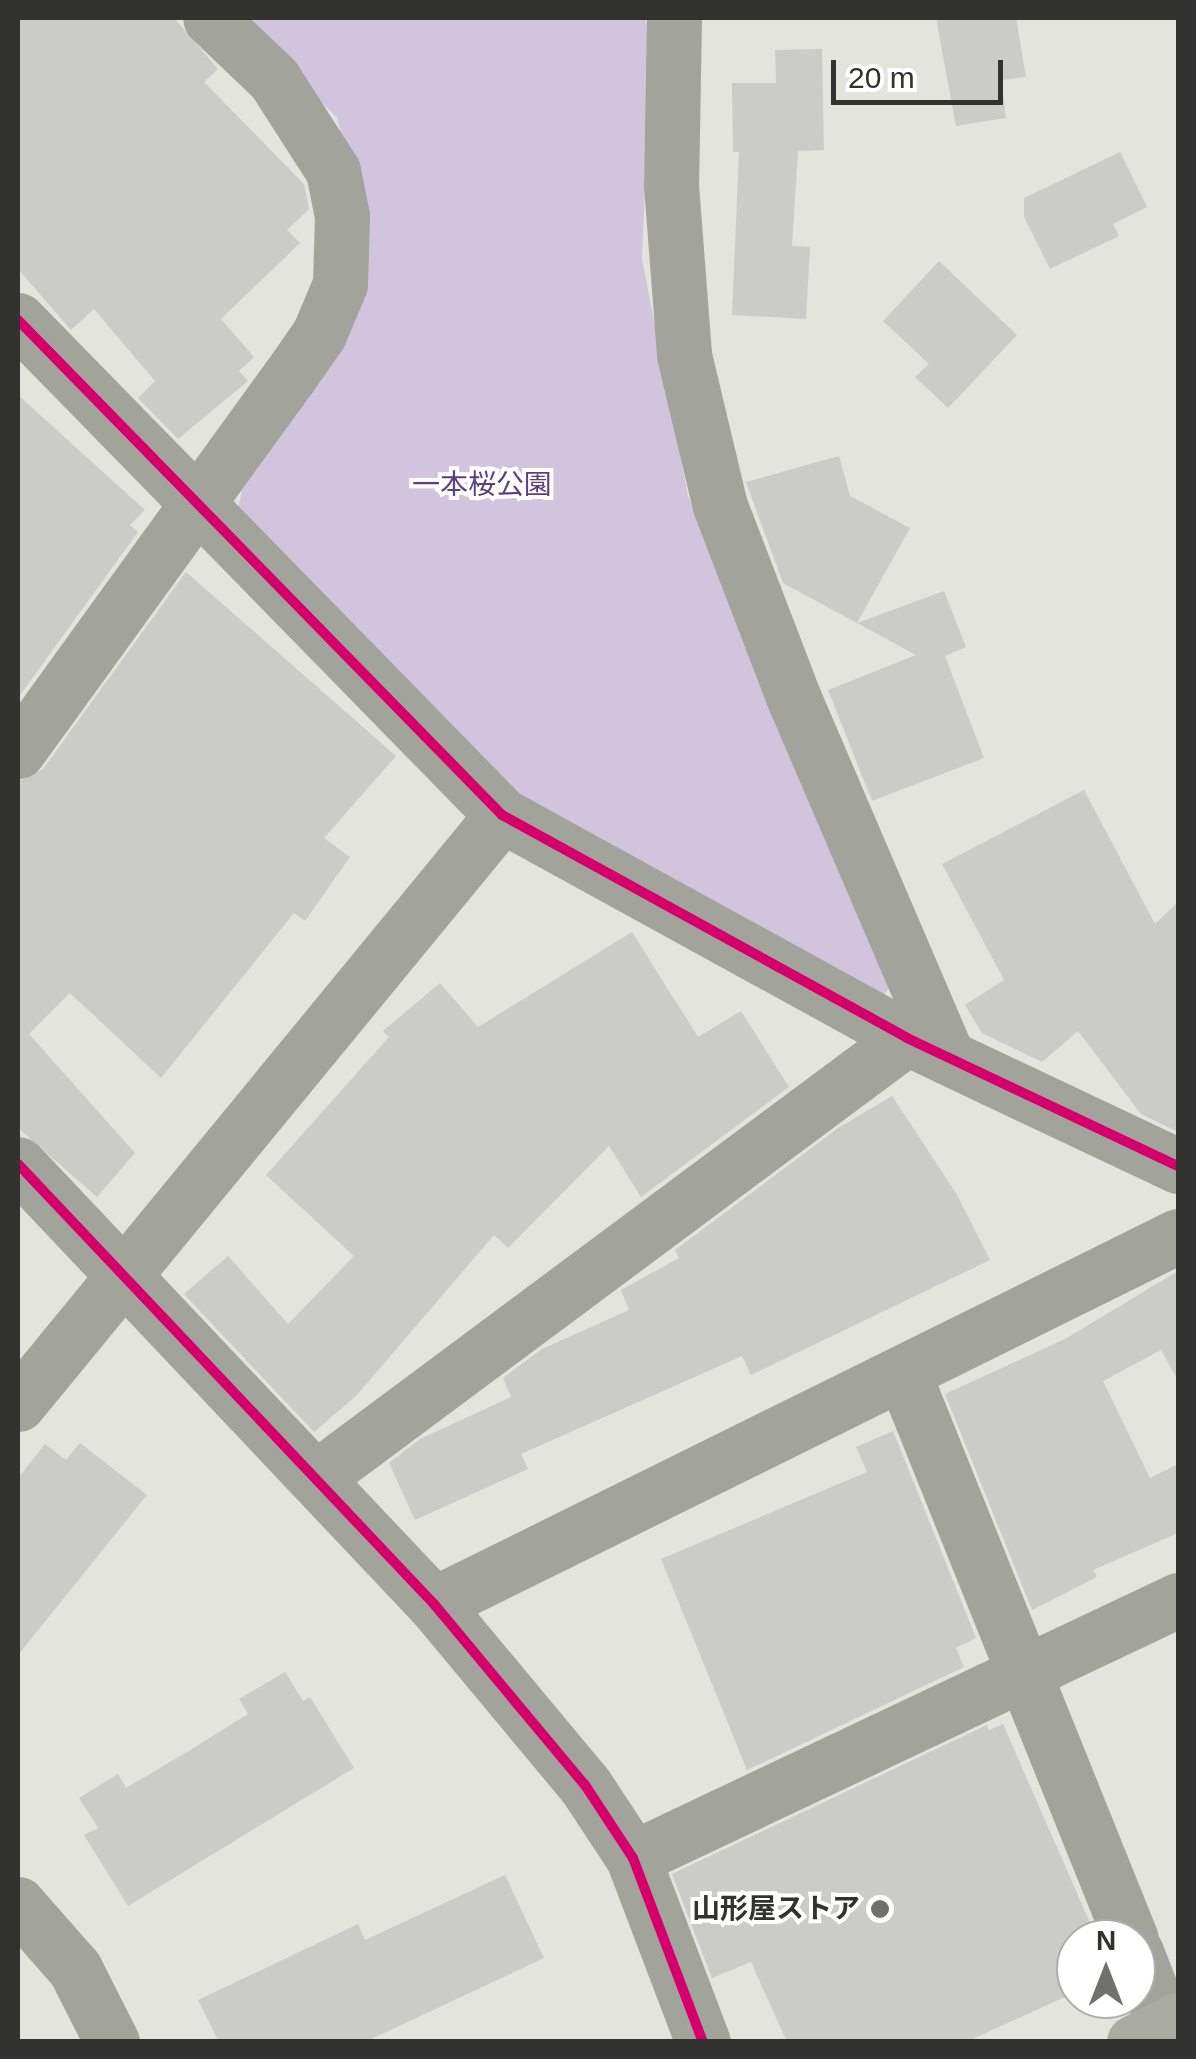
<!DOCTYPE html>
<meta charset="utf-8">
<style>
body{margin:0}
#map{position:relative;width:1196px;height:2059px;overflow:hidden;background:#e4e4df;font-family:Arial,"Noto Sans JP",sans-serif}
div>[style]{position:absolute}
.green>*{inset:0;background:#d0c5dc}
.building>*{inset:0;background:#cbcbc7}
.street>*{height:55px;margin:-27.5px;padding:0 27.5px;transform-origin:27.5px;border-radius:27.5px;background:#a2a39b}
.secondary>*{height:55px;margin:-27.5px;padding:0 27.5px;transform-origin:27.5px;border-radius:27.5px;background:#aaaca4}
.cycleway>*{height:10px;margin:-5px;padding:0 5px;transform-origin:5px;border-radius:5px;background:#d6006c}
.dots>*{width:28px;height:28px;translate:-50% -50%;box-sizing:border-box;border:5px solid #fff;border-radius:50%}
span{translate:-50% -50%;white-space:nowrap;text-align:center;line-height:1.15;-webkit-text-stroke:8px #fff;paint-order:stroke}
.park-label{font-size:28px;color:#5c407c}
.poi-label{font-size:28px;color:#32332e;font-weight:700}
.right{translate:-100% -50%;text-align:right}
.frame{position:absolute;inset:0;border:20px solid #32332e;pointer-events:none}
.north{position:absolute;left:1056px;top:1919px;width:100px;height:100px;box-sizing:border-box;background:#fff;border:2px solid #adadab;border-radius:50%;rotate:0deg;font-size:28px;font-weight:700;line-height:40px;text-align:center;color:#32332e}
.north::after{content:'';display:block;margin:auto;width:35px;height:45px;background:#70716c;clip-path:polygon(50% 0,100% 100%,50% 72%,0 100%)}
.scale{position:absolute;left:831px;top:60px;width:172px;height:45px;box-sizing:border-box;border:5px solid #32332e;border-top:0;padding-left:12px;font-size:30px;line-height:35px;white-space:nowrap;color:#32332e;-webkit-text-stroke:8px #fff;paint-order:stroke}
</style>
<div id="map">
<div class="green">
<div style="clip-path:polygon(239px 18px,644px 18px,651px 34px,642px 259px,688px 496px,896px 980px,879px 1000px,503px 791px,236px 518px,246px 472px,364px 224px,337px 118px)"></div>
</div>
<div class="building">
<div style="clip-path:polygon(18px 18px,174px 18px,218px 69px,204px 82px,304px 184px,309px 209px,287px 230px,300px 243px,221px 319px,254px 357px,239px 371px,248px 381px,178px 439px,138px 398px,155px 381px,94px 309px,71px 330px,18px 269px)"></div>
<div style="clip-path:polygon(936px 18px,1016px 18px,1026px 77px,1001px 80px,1006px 118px,956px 126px)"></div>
<div style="clip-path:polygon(822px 49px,824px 150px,798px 151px,792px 246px,810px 247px,806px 319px,732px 315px,739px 152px,733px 152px,732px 83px,776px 83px,775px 50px)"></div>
<div style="clip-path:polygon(1120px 152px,1147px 207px,1113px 224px,1119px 236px,1050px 269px,1024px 217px,1024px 198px)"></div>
<div style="clip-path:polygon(939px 261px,1017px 335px,948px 408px,915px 377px,929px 364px,883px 321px)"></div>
<div style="clip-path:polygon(18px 395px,145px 510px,130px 525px,138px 532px,18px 698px)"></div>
<div style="clip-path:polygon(839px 456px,850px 496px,910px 528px,857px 623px,783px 583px,746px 482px)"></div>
<div style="clip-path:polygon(186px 572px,396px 756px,324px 838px,350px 857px,305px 921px,294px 913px,161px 1078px,70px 993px,29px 1034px,135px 1153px,97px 1197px,18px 1128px,18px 782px,43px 769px)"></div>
<div style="clip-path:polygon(944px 591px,966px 647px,945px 656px,984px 758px,872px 801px,828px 690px,916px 655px,857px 623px)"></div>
<div style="clip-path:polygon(1084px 790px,1155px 924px,1178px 902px,1178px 1132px,1141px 1114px,1078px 1031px,1042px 1062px,982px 1033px,965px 1005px,1004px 980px,942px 864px)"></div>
<div style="clip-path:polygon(632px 932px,698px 1037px,741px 1011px,789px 1087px,641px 1197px,609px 1146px,508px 1248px,494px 1235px,357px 1395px,314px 1432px,184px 1294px,228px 1256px,288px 1324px,354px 1256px,266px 1175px,389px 1037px,383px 1031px,440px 983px,478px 1027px)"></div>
<div style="clip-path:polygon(892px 1096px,956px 1193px,990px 1260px,751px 1375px,742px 1356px,521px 1454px,528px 1469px,415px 1520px,389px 1463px,420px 1439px,511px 1397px,503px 1378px,542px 1349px,629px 1310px,621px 1290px,679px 1258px,675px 1250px,838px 1128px)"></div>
<div style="clip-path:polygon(1178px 1271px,1178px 1380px,1161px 1350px,1103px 1381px,1150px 1478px,1178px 1464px,1178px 1533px,1093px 1570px,1097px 1577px,1032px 1610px,945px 1394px,1065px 1339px)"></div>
<div style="clip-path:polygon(893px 1431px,976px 1638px,956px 1648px,964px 1667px,747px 1770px,661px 1559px,867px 1472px,856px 1447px)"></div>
<div style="clip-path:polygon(80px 1443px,147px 1495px,18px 1655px,18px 1478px,45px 1444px,66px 1460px)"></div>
<div style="clip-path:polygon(285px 1672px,303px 1701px,310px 1697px,354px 1768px,128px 1906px,84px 1835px,98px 1828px,79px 1798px,118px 1774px,126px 1788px,192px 1749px,248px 1714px,239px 1699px)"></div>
<div style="clip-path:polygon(1003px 1724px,1097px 1939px,1076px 1939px,1076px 1992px,966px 2042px,787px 2042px,751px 1962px,712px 1978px,672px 1874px,987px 1725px,989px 1730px)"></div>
<div style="clip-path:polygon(505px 1875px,544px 1958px,365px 2042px,219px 2042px,198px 2000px,358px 1924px,365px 1940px)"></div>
</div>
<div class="street">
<div style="left:674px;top:18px;width:167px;rotate:91deg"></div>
<div style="left:671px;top:185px;width:170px;rotate:85.6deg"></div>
<div style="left:684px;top:355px;width:155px;rotate:76.6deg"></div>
<div style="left:720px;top:506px;width:209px;rotate:69deg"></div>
<div style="left:795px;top:701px;width:385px;rotate:66.8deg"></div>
<div style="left:18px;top:320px;width:692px;rotate:45.64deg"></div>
<div style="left:502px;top:815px;width:462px;rotate:28.8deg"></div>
<div style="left:907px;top:1038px;width:300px;rotate:25.3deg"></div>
<div style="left:18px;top:751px;width:462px;rotate:-54.1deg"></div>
<div style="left:289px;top:377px;width:52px;rotate:-55.1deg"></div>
<div style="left:319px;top:334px;width:54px;rotate:-67.2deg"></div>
<div style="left:340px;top:284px;width:68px;rotate:-88.3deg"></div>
<div style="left:342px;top:216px;width:46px;rotate:-101.3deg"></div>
<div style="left:333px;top:171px;width:109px;rotate:-122.7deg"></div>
<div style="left:274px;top:79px;width:88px;rotate:-136.4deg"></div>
<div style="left:18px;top:1164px;width:606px;rotate:46.61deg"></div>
<div style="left:434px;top:1604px;width:236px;rotate:50.2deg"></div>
<div style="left:585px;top:1785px;width:87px;rotate:56.7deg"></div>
<div style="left:633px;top:1858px;width:197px;rotate:69.2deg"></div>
<div style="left:904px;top:1375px;width:608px;rotate:68.08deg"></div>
<div style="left:18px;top:1404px;width:762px;rotate:-50.59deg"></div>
<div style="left:317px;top:1477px;width:735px;rotate:-36.65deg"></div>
<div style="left:434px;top:1604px;width:830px;rotate:-26.32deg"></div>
<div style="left:633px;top:1858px;width:603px;rotate:-25.33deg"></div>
<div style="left:18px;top:1904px;width:86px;rotate:48.8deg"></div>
<div style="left:75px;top:1969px;width:82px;rotate:63.1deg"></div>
<div style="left:1136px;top:1952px;width:97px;rotate:68.7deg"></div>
</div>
<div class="secondary">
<div style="left:1134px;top:2042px;width:49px;rotate:-26.6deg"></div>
</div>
<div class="cycleway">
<div style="left:18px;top:320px;width:692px;rotate:45.64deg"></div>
<div style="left:502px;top:815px;width:462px;rotate:28.8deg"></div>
<div style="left:907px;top:1038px;width:300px;rotate:25.3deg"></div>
<div style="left:18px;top:1164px;width:606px;rotate:46.61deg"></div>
<div style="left:434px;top:1604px;width:236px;rotate:50.2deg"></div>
<div style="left:585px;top:1785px;width:87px;rotate:56.7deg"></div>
<div style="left:633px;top:1858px;width:197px;rotate:69.2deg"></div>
</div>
<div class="dots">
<div style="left:880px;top:1909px;background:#70716c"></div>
</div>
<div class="park-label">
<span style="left:482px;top:485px">一本桜公園</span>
</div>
<div class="poi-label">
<span class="right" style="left:860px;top:1909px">山形屋ストア</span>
</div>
<div class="frame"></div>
<div class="north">N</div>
<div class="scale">20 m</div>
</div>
